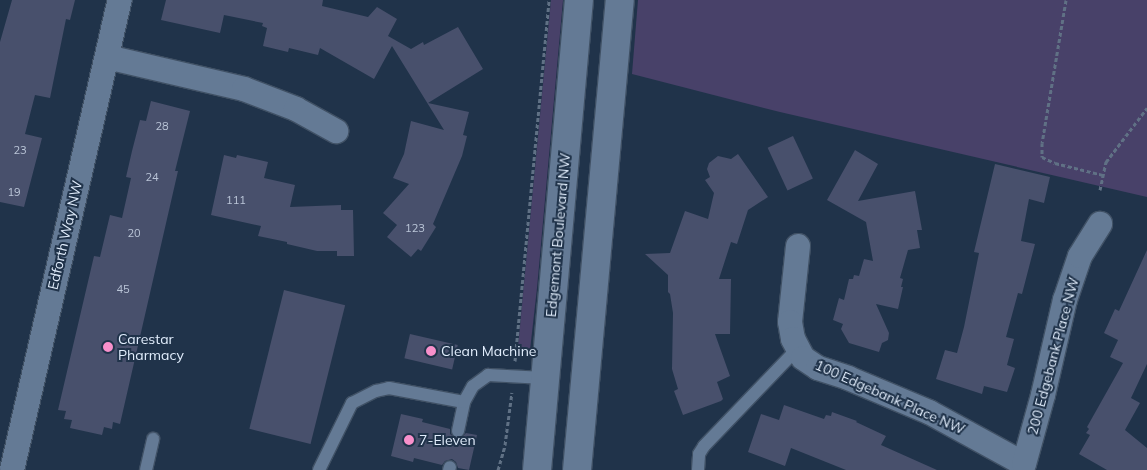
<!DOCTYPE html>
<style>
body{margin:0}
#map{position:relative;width:1147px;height:470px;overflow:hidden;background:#20334a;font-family:Mulish,sans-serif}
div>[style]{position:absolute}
.green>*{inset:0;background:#484169}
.building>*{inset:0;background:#48506c;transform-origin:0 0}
.path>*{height:3px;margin-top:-1.5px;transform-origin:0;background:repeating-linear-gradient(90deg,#607185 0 4px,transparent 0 6.5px)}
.roads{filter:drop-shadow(1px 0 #405165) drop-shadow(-1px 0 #405165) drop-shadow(0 1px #405165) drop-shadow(0 -1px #405165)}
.service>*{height:12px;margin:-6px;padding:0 6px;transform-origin:6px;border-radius:6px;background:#647a95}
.minor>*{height:24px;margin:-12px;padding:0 12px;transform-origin:12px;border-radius:12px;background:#647a95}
.secondary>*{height:28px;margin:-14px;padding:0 14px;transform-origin:14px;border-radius:14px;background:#647a95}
.dots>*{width:14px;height:14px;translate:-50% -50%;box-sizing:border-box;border:2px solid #20334a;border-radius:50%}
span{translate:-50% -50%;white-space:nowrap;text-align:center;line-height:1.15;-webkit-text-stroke:4px #20334a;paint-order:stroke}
.number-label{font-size:11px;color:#bbc6d8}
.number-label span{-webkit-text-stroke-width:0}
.street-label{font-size:14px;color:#e1edfc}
.poi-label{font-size:14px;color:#e1edfc}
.left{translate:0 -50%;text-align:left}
</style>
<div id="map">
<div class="green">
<div style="clip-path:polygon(551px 0,563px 0,537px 288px,530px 350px,517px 358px)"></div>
<div style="clip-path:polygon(638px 0,1147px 0,1147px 197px,780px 112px,632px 74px)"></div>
</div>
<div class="building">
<div style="clip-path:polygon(12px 0,75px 0,70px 20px,66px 19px,50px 98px,35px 95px,25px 134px,42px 138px,24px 207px,0 202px,0 42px)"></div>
<div style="clip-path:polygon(166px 0,323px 0,322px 6px,368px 17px,377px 7px,397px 19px,388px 36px,411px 49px,423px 42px,424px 45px,458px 27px,483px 69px,428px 103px,469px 112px,463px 135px,467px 136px,462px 156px,433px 224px,436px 227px,421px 251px,418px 249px,411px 257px,387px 237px,397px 225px,383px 213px,409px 184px,393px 178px,404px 154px,411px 121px,444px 130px,392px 46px,374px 79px,320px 48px,318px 55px,289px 48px,288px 52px,263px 46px,267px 28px,262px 26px,263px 23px,224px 15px,220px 33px,161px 20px)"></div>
<div style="clip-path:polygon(151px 101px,190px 111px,175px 171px,178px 171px,120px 424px,113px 422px,112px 429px,104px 427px,102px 435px,70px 428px,72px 420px,64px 419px,66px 411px,58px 410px,94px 256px,100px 257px,110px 215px,122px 218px,131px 178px,126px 177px,132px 151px,140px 120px,146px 121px)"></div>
<div style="left:793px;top:136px;width:47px;height:28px;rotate:65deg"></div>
<div style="clip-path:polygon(855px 150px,878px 164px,858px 201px,915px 191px,922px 230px,917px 230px,920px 248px,908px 250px,900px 278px,903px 279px,901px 287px,903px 287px,898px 309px,876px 304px,889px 333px,888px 340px,882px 343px,879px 352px,849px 343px,841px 329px,843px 324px,833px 320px,839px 298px,844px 300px,849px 279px,853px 279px,854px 275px,859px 276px,864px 259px,873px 261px,866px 222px,827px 200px)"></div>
<div style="clip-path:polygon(738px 154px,768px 197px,748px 210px,737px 244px,731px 242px,719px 279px,731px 279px,730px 334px,715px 334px,730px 376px,717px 382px,723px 399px,721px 401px,683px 415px,674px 391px,678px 389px,672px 369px,673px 313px,670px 294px,668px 292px,668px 275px,645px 254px,670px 253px,685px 211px,708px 219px,714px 193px,705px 180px,710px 177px,707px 169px,709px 163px,718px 156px,731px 159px)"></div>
<div style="clip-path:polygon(224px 155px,236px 158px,237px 155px,268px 162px,264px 178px,295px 185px,290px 207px,341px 205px,341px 210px,353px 210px,354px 256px,337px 256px,337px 251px,317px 251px,287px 244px,287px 242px,258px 236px,261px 226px,211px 215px)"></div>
<div style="clip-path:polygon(995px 164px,1050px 177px,1044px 203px,1029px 199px,1021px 241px,1035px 244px,1022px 294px,1018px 293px,1006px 337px,1014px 339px,1007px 365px,1015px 368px,1007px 392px,984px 386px,982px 394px,936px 379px,945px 350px,957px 353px,964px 327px,979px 253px,974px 252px)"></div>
<div style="clip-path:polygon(1147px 250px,1147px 364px,1131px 398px,1140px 403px,1125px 430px,1147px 448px,1147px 470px,1107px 470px,1079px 454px,1090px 435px,1086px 433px,1089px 429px,1087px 427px,1123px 363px,1110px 357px,1118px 340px,1104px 333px,1115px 309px,1119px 311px)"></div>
<div style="left:284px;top:290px;width:63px;height:143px;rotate:14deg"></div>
<div style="left:410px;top:334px;width:49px;height:25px;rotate:13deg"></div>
<div style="clip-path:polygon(784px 405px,824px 419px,826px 415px,831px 416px,832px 412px,857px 421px,856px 422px,886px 436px,881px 445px,937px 470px,846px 470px,791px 448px,785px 466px,748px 452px,761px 414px,779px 420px)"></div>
<div style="clip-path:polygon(401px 414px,423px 419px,422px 422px,450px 429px,450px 434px,456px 439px,461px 438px,466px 433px,477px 435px,469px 470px,458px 468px,456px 462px,452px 459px,445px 461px,442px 465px,414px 458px,413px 462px,391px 456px)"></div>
</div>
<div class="path">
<div style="left:1066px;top:0;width:145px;rotate:99.5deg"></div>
<div style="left:1042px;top:143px;width:14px;rotate:90deg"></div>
<div style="left:1042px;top:157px;width:14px;rotate:25deg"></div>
<div style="left:1055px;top:163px;width:49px;rotate:14deg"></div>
<div style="left:1100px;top:190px;width:29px;rotate:-78deg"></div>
<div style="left:1106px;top:162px;width:68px;rotate:-52.8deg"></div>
<div style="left:515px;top:361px;width:363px;rotate:-84.6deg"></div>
<div style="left:498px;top:470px;width:26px;rotate:-74deg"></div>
<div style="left:505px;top:445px;width:53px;rotate:-82.5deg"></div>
</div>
<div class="roads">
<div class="service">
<div style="left:458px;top:431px;width:30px;rotate:-78deg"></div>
<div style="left:146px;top:470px;width:32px;rotate:-77deg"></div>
<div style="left:319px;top:470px;width:75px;rotate:-63.8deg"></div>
<div style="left:352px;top:403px;width:27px;rotate:-27deg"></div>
<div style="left:376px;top:391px;width:13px;rotate:-13deg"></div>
<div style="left:389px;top:388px;width:76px;rotate:10.6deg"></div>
<div style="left:464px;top:402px;width:18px;rotate:-61deg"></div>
<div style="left:473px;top:386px;width:19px;rotate:-36deg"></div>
<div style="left:488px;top:375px;width:56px;rotate:3.1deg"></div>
<div style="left:449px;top:470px;width:3px;rotate:-72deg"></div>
<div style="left:698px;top:470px;width:16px;rotate:-86deg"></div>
<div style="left:699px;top:454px;width:9px;rotate:-58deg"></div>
<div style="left:704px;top:446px;width:134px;rotate:-46.2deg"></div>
</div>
<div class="minor">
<div style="left:107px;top:57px;width:141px;rotate:13.1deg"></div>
<div style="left:244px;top:89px;width:56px;rotate:21deg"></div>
<div style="left:296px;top:109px;width:46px;rotate:28.8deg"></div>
<div style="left:798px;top:246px;width:76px;rotate:96deg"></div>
<div style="left:790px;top:322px;width:17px;rotate:80deg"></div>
<div style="left:793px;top:339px;width:21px;rotate:62deg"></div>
<div style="left:803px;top:358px;width:18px;rotate:34deg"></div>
<div style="left:818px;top:368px;width:32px;rotate:18deg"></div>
<div style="left:848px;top:378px;width:88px;rotate:22.8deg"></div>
<div style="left:929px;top:412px;width:108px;rotate:28.7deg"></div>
<div style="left:1024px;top:464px;width:72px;rotate:-74.6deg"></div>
<div style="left:1043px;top:395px;width:98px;rotate:-77deg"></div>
<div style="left:1065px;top:300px;width:46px;rotate:-71.2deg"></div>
<div style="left:1080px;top:256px;width:38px;rotate:-58deg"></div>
<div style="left:12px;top:470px;width:482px;rotate:-77.1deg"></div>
</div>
<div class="secondary">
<div style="left:537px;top:470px;width:472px;rotate:-84.9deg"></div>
<div style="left:577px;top:470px;width:472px;rotate:-84.8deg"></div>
</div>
</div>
<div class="dots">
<div style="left:108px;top:347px;background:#f890cb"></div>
<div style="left:431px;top:351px;background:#f890cb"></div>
<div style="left:409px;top:440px;background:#f890cb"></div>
</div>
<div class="number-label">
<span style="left:162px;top:126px">28</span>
<span style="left:20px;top:150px">23</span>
<span style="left:152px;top:177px">24</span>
<span style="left:14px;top:192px">19</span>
<span style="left:236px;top:200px">111</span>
<span style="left:415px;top:228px">123</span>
<span style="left:134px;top:233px">20</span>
<span style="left:123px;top:289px">45</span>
</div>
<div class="street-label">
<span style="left:65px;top:235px;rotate:-77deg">Edforth Way NW</span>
<span style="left:558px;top:235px;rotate:-85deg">Edgemont Boulevard NW</span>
<span style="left:1053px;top:356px;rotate:-75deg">200 Edgebank Place NW</span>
<span style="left:890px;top:397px;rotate:24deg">100 Edgebank Place NW</span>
</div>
<div class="poi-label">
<span class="left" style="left:118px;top:347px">Carestar<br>Pharmacy</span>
<span class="left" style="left:441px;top:351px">Clean Machine</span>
<span class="left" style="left:419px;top:440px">7-Eleven</span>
</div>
</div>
